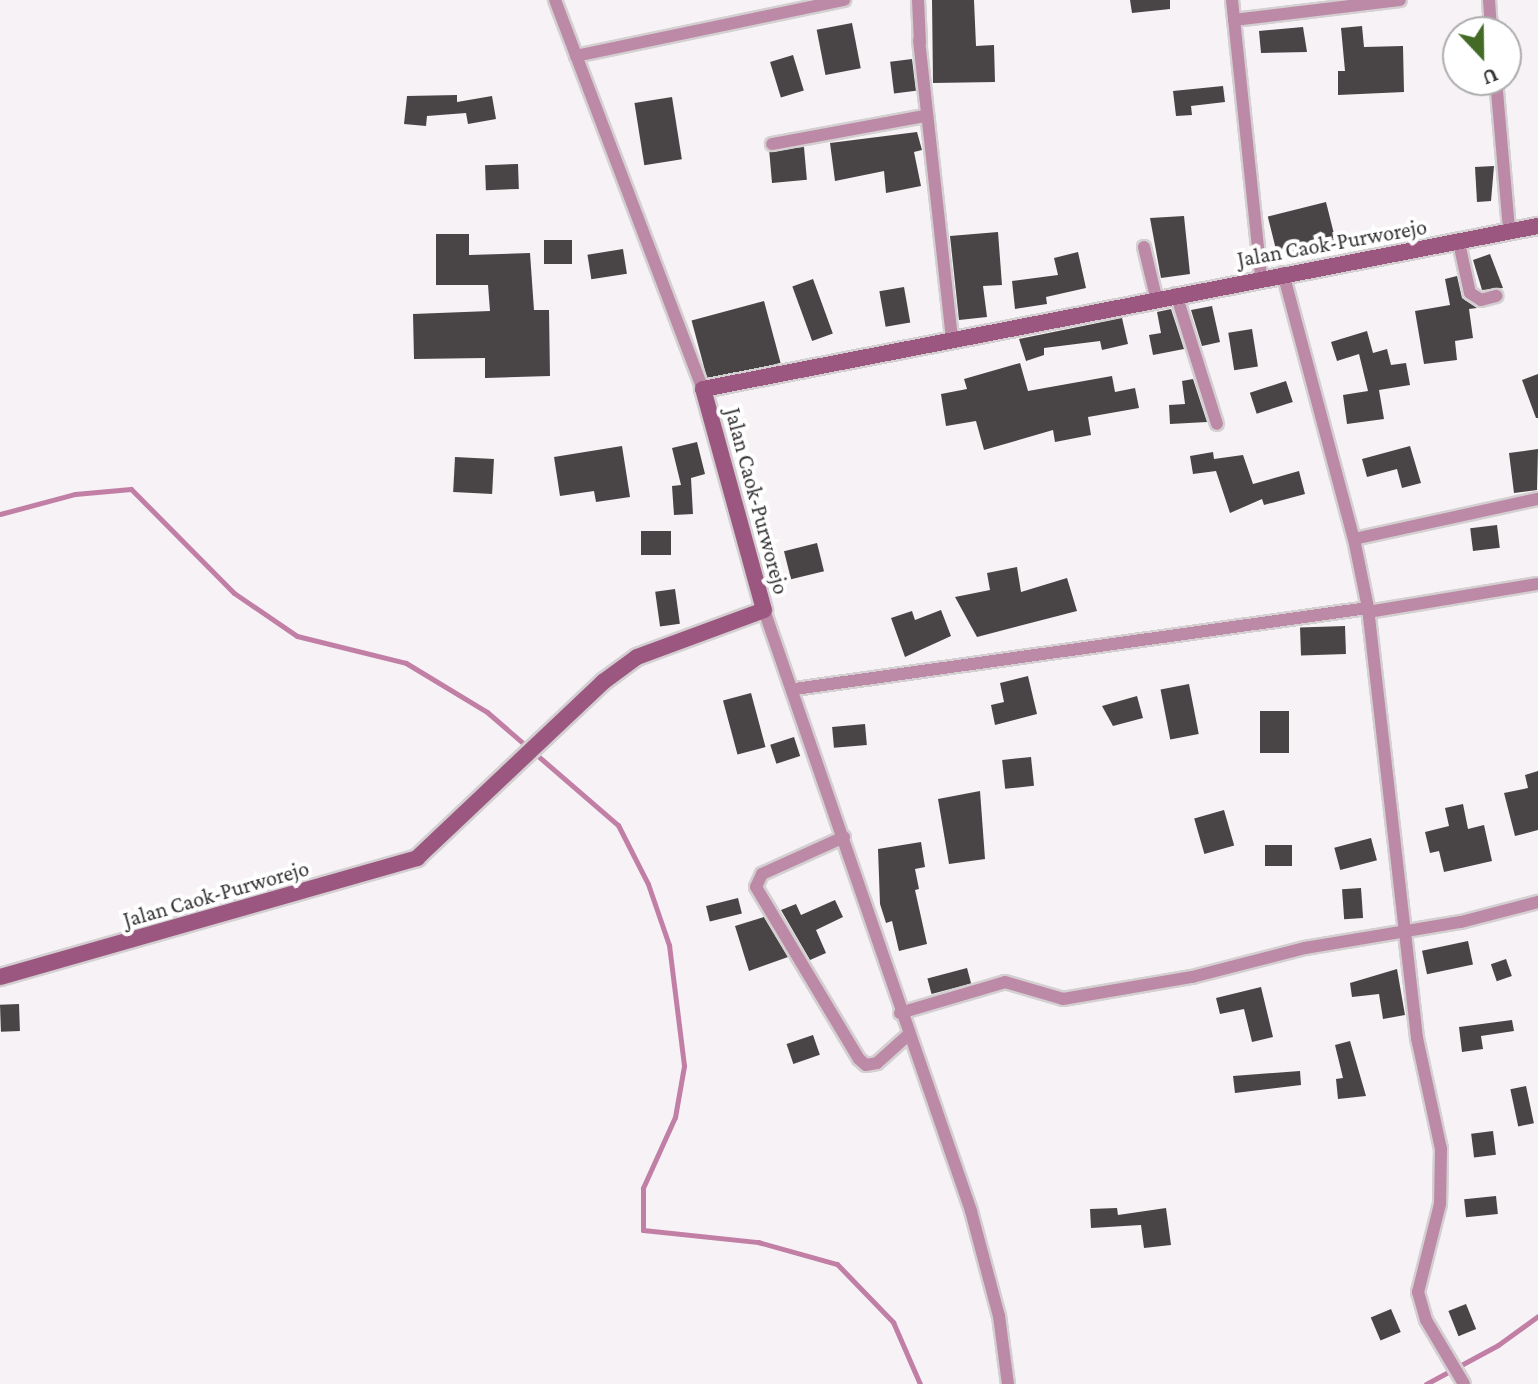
<!DOCTYPE html>
<style>
body{margin:0}
#map{position:relative;width:1538px;height:1384px;overflow:hidden;background:#f7f2f5;font-family:"Crimson Pro",serif}
div>[style]{position:absolute}
.stream>*{height:5px;margin:-2.5px;padding:0 2.5px;transform-origin:2.5px;border-radius:2.5px;background:#c17fa6}
.building>*{inset:0;background:#494547;transform-origin:0 0}
.roads{filter:drop-shadow(2px 0 #d4d0d2) drop-shadow(-2px 0 #d4d0d2) drop-shadow(0 2px #d4d0d2) drop-shadow(0 -2px #d4d0d2)}
.street>*{height:12px;margin:-6px;padding:0 6px;transform-origin:6px;border-radius:6px;background:#bc8aa6}
.secondary>*{height:16px;margin:-8px;padding:0 8px;transform-origin:8px;border-radius:8px;background:#9c5781}
span{translate:-50% -50%;white-space:nowrap;text-align:center;line-height:1.15;-webkit-text-stroke:8px #fff;paint-order:stroke}
.street-label{font-size:22px;color:#353334}
.north{position:absolute;left:1442px;top:16px;width:80px;height:80px;box-sizing:border-box;background:#fff;border:2px solid #aeadae;border-radius:50%;rotate:158deg;font-size:22px;font-weight:700;line-height:32px;text-align:center;color:#353334}
.north::after{content:'';display:block;margin:auto;width:28px;height:36px;background:#436b26;clip-path:polygon(50% 0,100% 100%,50% 72%,0 100%)}
</style>
<div id="map">
<div class="stream">
<div style="left:0;top:514px;width:78px;rotate:-14.9deg"></div>
<div style="left:75px;top:494px;width:56px;rotate:-5.1deg"></div>
<div style="left:131px;top:489px;width:146px;rotate:45.3deg"></div>
<div style="left:234px;top:593px;width:76px;rotate:34.3deg"></div>
<div style="left:297px;top:636px;width:112px;rotate:13.9deg"></div>
<div style="left:406px;top:663px;width:95px;rotate:31.2deg"></div>
<div style="left:487px;top:712px;width:173px;rotate:40.8deg"></div>
<div style="left:618px;top:825px;width:66px;rotate:63deg"></div>
<div style="left:648px;top:884px;width:65px;rotate:71deg"></div>
<div style="left:669px;top:945px;width:122px;rotate:82.9deg"></div>
<div style="left:684px;top:1066px;width:52px;rotate:100deg"></div>
<div style="left:675px;top:1117px;width:78px;rotate:114.3deg"></div>
<div style="left:643px;top:1188px;width:42px;rotate:90deg"></div>
<div style="left:643px;top:1230px;width:116px;rotate:6deg"></div>
<div style="left:758px;top:1242px;width:82px;rotate:15.6deg"></div>
<div style="left:837px;top:1264px;width:81px;rotate:46deg"></div>
<div style="left:893px;top:1322px;width:68px;rotate:66.5deg"></div>
<div style="left:1426px;top:1384px;width:82px;rotate:-28.4deg"></div>
<div style="left:1498px;top:1345px;width:49px;rotate:-35.9deg"></div>
</div>
<div class="building">
<div style="clip-path:polygon(932px 0,974px 0,976px 46px,994px 45px,995px 82px,933px 83px)"></div>
<div style="clip-path:polygon(1130px 0,1170px 0,1170px 9px,1132px 13px)"></div>
<div style="left:852px;top:23px;width:46px;height:36px;rotate:79deg"></div>
<div style="clip-path:polygon(1362px 26px,1364px 47px,1403px 46px,1404px 92px,1338px 95px,1338px 71px,1345px 71px,1341px 28px)"></div>
<div style="clip-path:polygon(1303px 27px,1307px 52px,1261px 53px,1259px 31px)"></div>
<div style="left:793px;top:55px;width:37px;height:24px;rotate:73deg"></div>
<div style="left:912px;top:59px;width:32px;height:22px;rotate:83deg"></div>
<div style="clip-path:polygon(1223px 86px,1225px 102px,1191px 106px,1192px 115px,1176px 116px,1173px 91px)"></div>
<div style="clip-path:polygon(457px 95px,457px 102px,492px 96px,496px 119px,468px 124px,466px 113px,427px 116px,426px 126px,404px 124px,407px 96px)"></div>
<div style="left:672px;top:97px;width:63px;height:38px;rotate:81deg"></div>
<div style="clip-path:polygon(917px 132px,922px 150px,914px 152px,921px 186px,886px 193px,884px 171px,835px 181px,830px 143px)"></div>
<div style="left:804px;top:147px;width:33px;height:35px;rotate:85deg"></div>
<div style="left:518px;top:164px;width:25px;height:33px;rotate:88deg"></div>
<div style="clip-path:polygon(1494px 166px,1491px 201px,1477px 202px,1475px 167px)"></div>
<div style="left:1326px;top:202px;width:41px;height:60px;rotate:76deg"></div>
<div style="clip-path:polygon(1184px 216px,1190px 274px,1161px 278px,1150px 218px)"></div>
<div style="clip-path:polygon(998px 232px,1002px 285px,983px 286px,987px 317px,959px 320px,950px 236px)"></div>
<div style="clip-path:polygon(436px 234px,469px 234px,469px 255px,530px 253px,534px 310px,549px 310px,550px 376px,485px 378px,485px 358px,414px 359px,413px 314px,490px 311px,488px 285px,436px 285px)"></div>
<div style="left:572px;top:240px;width:24px;height:28px;rotate:90deg"></div>
<div style="left:623px;top:249px;width:25px;height:36px;rotate:81deg"></div>
<div style="clip-path:polygon(1078px 252px,1086px 288px,1046px 297px,1047px 304px,1015px 309px,1012px 281px,1058px 275px,1054px 258px)"></div>
<div style="clip-path:polygon(1490px 254px,1503px 288px,1482px 290px,1473px 260px)"></div>
<div style="clip-path:polygon(1457px 276px,1462px 298px,1477px 308px,1469px 309px,1473px 338px,1455px 341px,1457px 360px,1424px 364px,1415px 311px,1450px 305px,1445px 279px)"></div>
<div style="left:813px;top:279px;width:58px;height:22px;rotate:70deg"></div>
<div style="left:904px;top:287px;width:36px;height:25px;rotate:80deg"></div>
<div style="left:764px;top:301px;width:64px;height:75px;rotate:75deg"></div>
<div style="clip-path:polygon(1212px 306px,1220px 342px,1202px 346px,1191px 310px)"></div>
<div style="clip-path:polygon(1171px 309px,1184px 349px,1153px 355px,1149px 335px,1161px 333px,1157px 312px)"></div>
<div style="clip-path:polygon(1122px 318px,1128px 344px,1102px 350px,1100px 341px,1044px 348px,1044px 355px,1026px 361px,1019px 339px)"></div>
<div style="left:1252px;top:329px;width:38px;height:24px;rotate:81deg"></div>
<div style="clip-path:polygon(1367px 331px,1373px 353px,1387px 349px,1391px 365px,1406px 363px,1410px 385px,1379px 390px,1384px 419px,1347px 424px,1343px 395px,1368px 391px,1359px 354px,1337px 361px,1331px 342px)"></div>
<div style="clip-path:polygon(1020px 363px,1028px 391px,1112px 376px,1115px 392px,1135px 388px,1139px 408px,1088px 417px,1091px 435px,1055px 442px,1053px 430px,984px 450px,976px 421px,946px 426px,941px 394px,967px 389px,964px 379px)"></div>
<div style="clip-path:polygon(1538px 374px,1538px 418px,1536px 418px,1522px 380px)"></div>
<div style="clip-path:polygon(1193px 379px,1207px 422px,1170px 424px,1169px 405px,1185px 404px,1182px 381px)"></div>
<div style="left:1286px;top:381px;width:22px;height:38px;rotate:72deg"></div>
<div style="clip-path:polygon(697px 442px,705px 474px,691px 478px,693px 514px,674px 515px,672px 486px,681px 485px,672px 448px)"></div>
<div style="clip-path:polygon(622px 446px,630px 497px,596px 502px,594px 491px,560px 496px,554px 457px)"></div>
<div style="clip-path:polygon(1410px 446px,1421px 483px,1402px 488px,1397px 469px,1367px 477px,1362px 459px)"></div>
<div style="clip-path:polygon(1538px 449px,1537px 490px,1514px 493px,1509px 453px)"></div>
<div style="clip-path:polygon(1213px 452px,1214px 459px,1243px 455px,1253px 484px,1299px 471px,1305px 494px,1264px 505px,1262px 499px,1230px 513px,1216px 471px,1193px 474px,1190px 456px)"></div>
<div style="left:455px;top:457px;width:39px;height:35px;rotate:3deg"></div>
<div style="left:1497px;top:525px;width:23px;height:27px;rotate:83deg"></div>
<div style="left:641px;top:531px;width:30px;height:24px"></div>
<div style="left:817px;top:543px;width:29px;height:34px;rotate:76deg"></div>
<div style="clip-path:polygon(1017px 567px,1021px 592px,1067px 578px,1077px 611px,977px 637px,955px 597px,990px 590px,987px 573px)"></div>
<div style="left:675px;top:589px;width:35px;height:20px;rotate:82deg"></div>
<div style="clip-path:polygon(941px 610px,951px 636px,905px 657px,891px 618px,912px 611px,915px 620px)"></div>
<div style="left:1345px;top:626px;width:28px;height:45px;rotate:88deg"></div>
<div style="clip-path:polygon(1028px 676px,1037px 714px,995px 725px,991px 705px,1004px 702px,1000px 683px)"></div>
<div style="left:1189px;top:684px;width:51px;height:29px;rotate:79deg"></div>
<div style="left:751px;top:693px;width:56px;height:29px;rotate:75deg"></div>
<div style="clip-path:polygon(1137px 696px,1143px 718px,1113px 726px,1102px 706px)"></div>
<div style="left:1260px;top:711px;width:29px;height:42px"></div>
<div style="left:865px;top:724px;width:21px;height:33px;rotate:85deg"></div>
<div style="left:794px;top:737px;width:20px;height:25px;rotate:72deg"></div>
<div style="left:1031px;top:757px;width:29px;height:29px;rotate:84deg"></div>
<div style="clip-path:polygon(1538px 771px,1538px 830px,1515px 836px,1504px 793px,1528px 788px,1525px 775px)"></div>
<div style="clip-path:polygon(980px 791px,985px 859px,949px 864px,938px 799px)"></div>
<div style="clip-path:polygon(1463px 804px,1468px 829px,1484px 825px,1492px 861px,1444px 872px,1439px 851px,1430px 853px,1425px 832px,1449px 826px,1445px 808px)"></div>
<div style="left:1224px;top:810px;width:37px;height:31px;rotate:74deg"></div>
<div style="left:1371px;top:838px;width:23px;height:38px;rotate:75deg"></div>
<div style="clip-path:polygon(921px 842px,925px 867px,915px 869px,919px 889px,915px 890px,927px 944px,899px 951px,892px 921px,886px 923px,880px 904px,878px 849px)"></div>
<div style="left:1292px;top:845px;width:21px;height:27px;rotate:90deg"></div>
<div style="left:1361px;top:888px;width:30px;height:19px;rotate:86deg"></div>
<div style="left:738px;top:898px;width:16px;height:33px;rotate:76deg"></div>
<div style="clip-path:polygon(835px 900px,843px 917px,816px 930px,826px 953px,810px 960px,781px 910px,796px 904px,801px 915px)"></div>
<div style="clip-path:polygon(764px 917px,788px 957px,749px 971px,735px 926px)"></div>
<div style="left:1468px;top:941px;width:24px;height:47px;rotate:78deg"></div>
<div style="left:1506px;top:959px;width:18px;height:16px;rotate:71deg"></div>
<div style="left:967px;top:968px;width:16px;height:41px;rotate:75deg"></div>
<div style="clip-path:polygon(1397px 969px,1405px 1015px,1383px 1019px,1379px 994px,1352px 997px,1350px 983px)"></div>
<div style="clip-path:polygon(1261px 987px,1273px 1037px,1252px 1042px,1244px 1009px,1220px 1014px,1216px 998px)"></div>
<div style="left:19px;top:1004px;width:27px;height:19px;rotate:88deg"></div>
<div style="clip-path:polygon(1512px 1020px,1514px 1031px,1481px 1036px,1483px 1049px,1462px 1052px,1459px 1027px)"></div>
<div style="left:813px;top:1035px;width:21px;height:28px;rotate:71deg"></div>
<div style="clip-path:polygon(1350px 1041px,1366px 1096px,1338px 1099px,1336px 1079px,1343px 1078px,1335px 1045px)"></div>
<div style="clip-path:polygon(1300px 1071px,1301px 1085px,1235px 1093px,1233px 1076px)"></div>
<div style="left:1526px;top:1086px;width:38px;height:16px;rotate:78deg"></div>
<div style="left:1493px;top:1131px;width:24px;height:22px;rotate:83deg"></div>
<div style="left:1496px;top:1196px;width:18px;height:32px;rotate:84deg"></div>
<div style="clip-path:polygon(1117px 1208px,1118px 1215px,1166px 1208px,1171px 1245px,1144px 1248px,1141px 1225px,1091px 1228px,1090px 1209px)"></div>
<div style="left:1466px;top:1304px;width:27px;height:19px;rotate:68deg"></div>
<div style="left:1391px;top:1309px;width:25px;height:22px;rotate:67deg"></div>
</div>
<div class="roads">
<div class="street">
<div style="left:555px;top:0;width:416px;rotate:69.2deg"></div>
<div style="left:918px;top:0;width:42px;rotate:87.3deg"></div>
<div style="left:1232px;top:0;width:279px;rotate:84deg"></div>
<div style="left:1489px;top:0;width:32px;rotate:86deg"></div>
<div style="left:1234px;top:20px;width:167px;rotate:-6.9deg"></div>
<div style="left:919px;top:40px;width:300px;rotate:83.7deg"></div>
<div style="left:576px;top:56px;width:274px;rotate:-11.8deg"></div>
<div style="left:1496px;top:80px;width:151px;rotate:85deg"></div>
<div style="left:772px;top:144px;width:156px;rotate:-10.4deg"></div>
<div style="left:1459px;top:243px;width:51px;rotate:77.6deg"></div>
<div style="left:1470px;top:293px;width:13px;rotate:32deg"></div>
<div style="left:1481px;top:300px;width:16px;rotate:-15deg"></div>
<div style="left:1144px;top:247px;width:51px;rotate:76.5deg"></div>
<div style="left:1283px;top:273px;width:275px;rotate:75.1deg"></div>
<div style="left:1354px;top:539px;width:70px;rotate:78.5deg"></div>
<div style="left:1368px;top:608px;width:433px;rotate:83.5deg"></div>
<div style="left:1417px;top:1038px;width:114px;rotate:77.8deg"></div>
<div style="left:1441px;top:1149px;width:55px;rotate:91deg"></div>
<div style="left:1440px;top:1204px;width:91px;rotate:104deg"></div>
<div style="left:1418px;top:1292px;width:29px;rotate:74deg"></div>
<div style="left:1426px;top:1320px;width:74px;rotate:59.3deg"></div>
<div style="left:1176px;top:294px;width:136px;rotate:72.5deg"></div>
<div style="left:1354px;top:539px;width:188px;rotate:-12.3deg"></div>
<div style="left:764px;top:610px;width:636px;rotate:70.99deg"></div>
<div style="left:971px;top:1211px;width:109px;rotate:75.1deg"></div>
<div style="left:999px;top:1316px;width:69px;rotate:82.5deg"></div>
<div style="left:1368px;top:612px;width:172px;rotate:-9.4deg"></div>
<div style="left:795px;top:689px;width:579px;rotate:-8.05deg"></div>
<div style="left:844px;top:837px;width:90px;rotate:155.7deg"></div>
<div style="left:762px;top:874px;width:14px;rotate:115deg"></div>
<div style="left:756px;top:887px;width:200px;rotate:59.1deg"></div>
<div style="left:859px;top:1059px;width:9px;rotate:41deg"></div>
<div style="left:866px;top:1065px;width:11px;rotate:-10deg"></div>
<div style="left:877px;top:1063px;width:40px;rotate:-42deg"></div>
<div style="left:900px;top:1013px;width:109px;rotate:-16.4deg"></div>
<div style="left:1005px;top:982px;width:60px;rotate:16.3deg"></div>
<div style="left:1063px;top:999px;width:131px;rotate:-9.7deg"></div>
<div style="left:1192px;top:977px;width:117px;rotate:-14.4deg"></div>
<div style="left:1305px;top:948px;width:158px;rotate:-9.5deg"></div>
<div style="left:1461px;top:922px;width:80px;rotate:-14.6deg"></div>
</div>
<div class="secondary">
<div style="left:0;top:977px;width:434px;rotate:-15.9deg"></div>
<div style="left:417px;top:858px;width:256px;rotate:-43.4deg"></div>
<div style="left:603px;top:682px;width:42px;rotate:-36.3deg"></div>
<div style="left:637px;top:657px;width:135px;rotate:-20.3deg"></div>
<div style="left:764px;top:610px;width:229px;rotate:-105.4deg"></div>
<div style="left:703px;top:389px;width:851px;rotate:-11.05deg"></div>
</div>
</div>
<div class="street-label">
<span style="left:1332px;top:243px;rotate:-10deg">Jalan Caok-Purworejo</span>
<span style="left:757px;top:501px;rotate:75deg">Jalan Caok-Purworejo</span>
<span style="left:216px;top:894px;rotate:-16deg">Jalan Caok-Purworejo</span>
</div>
<div class="north">U</div>
</div>
